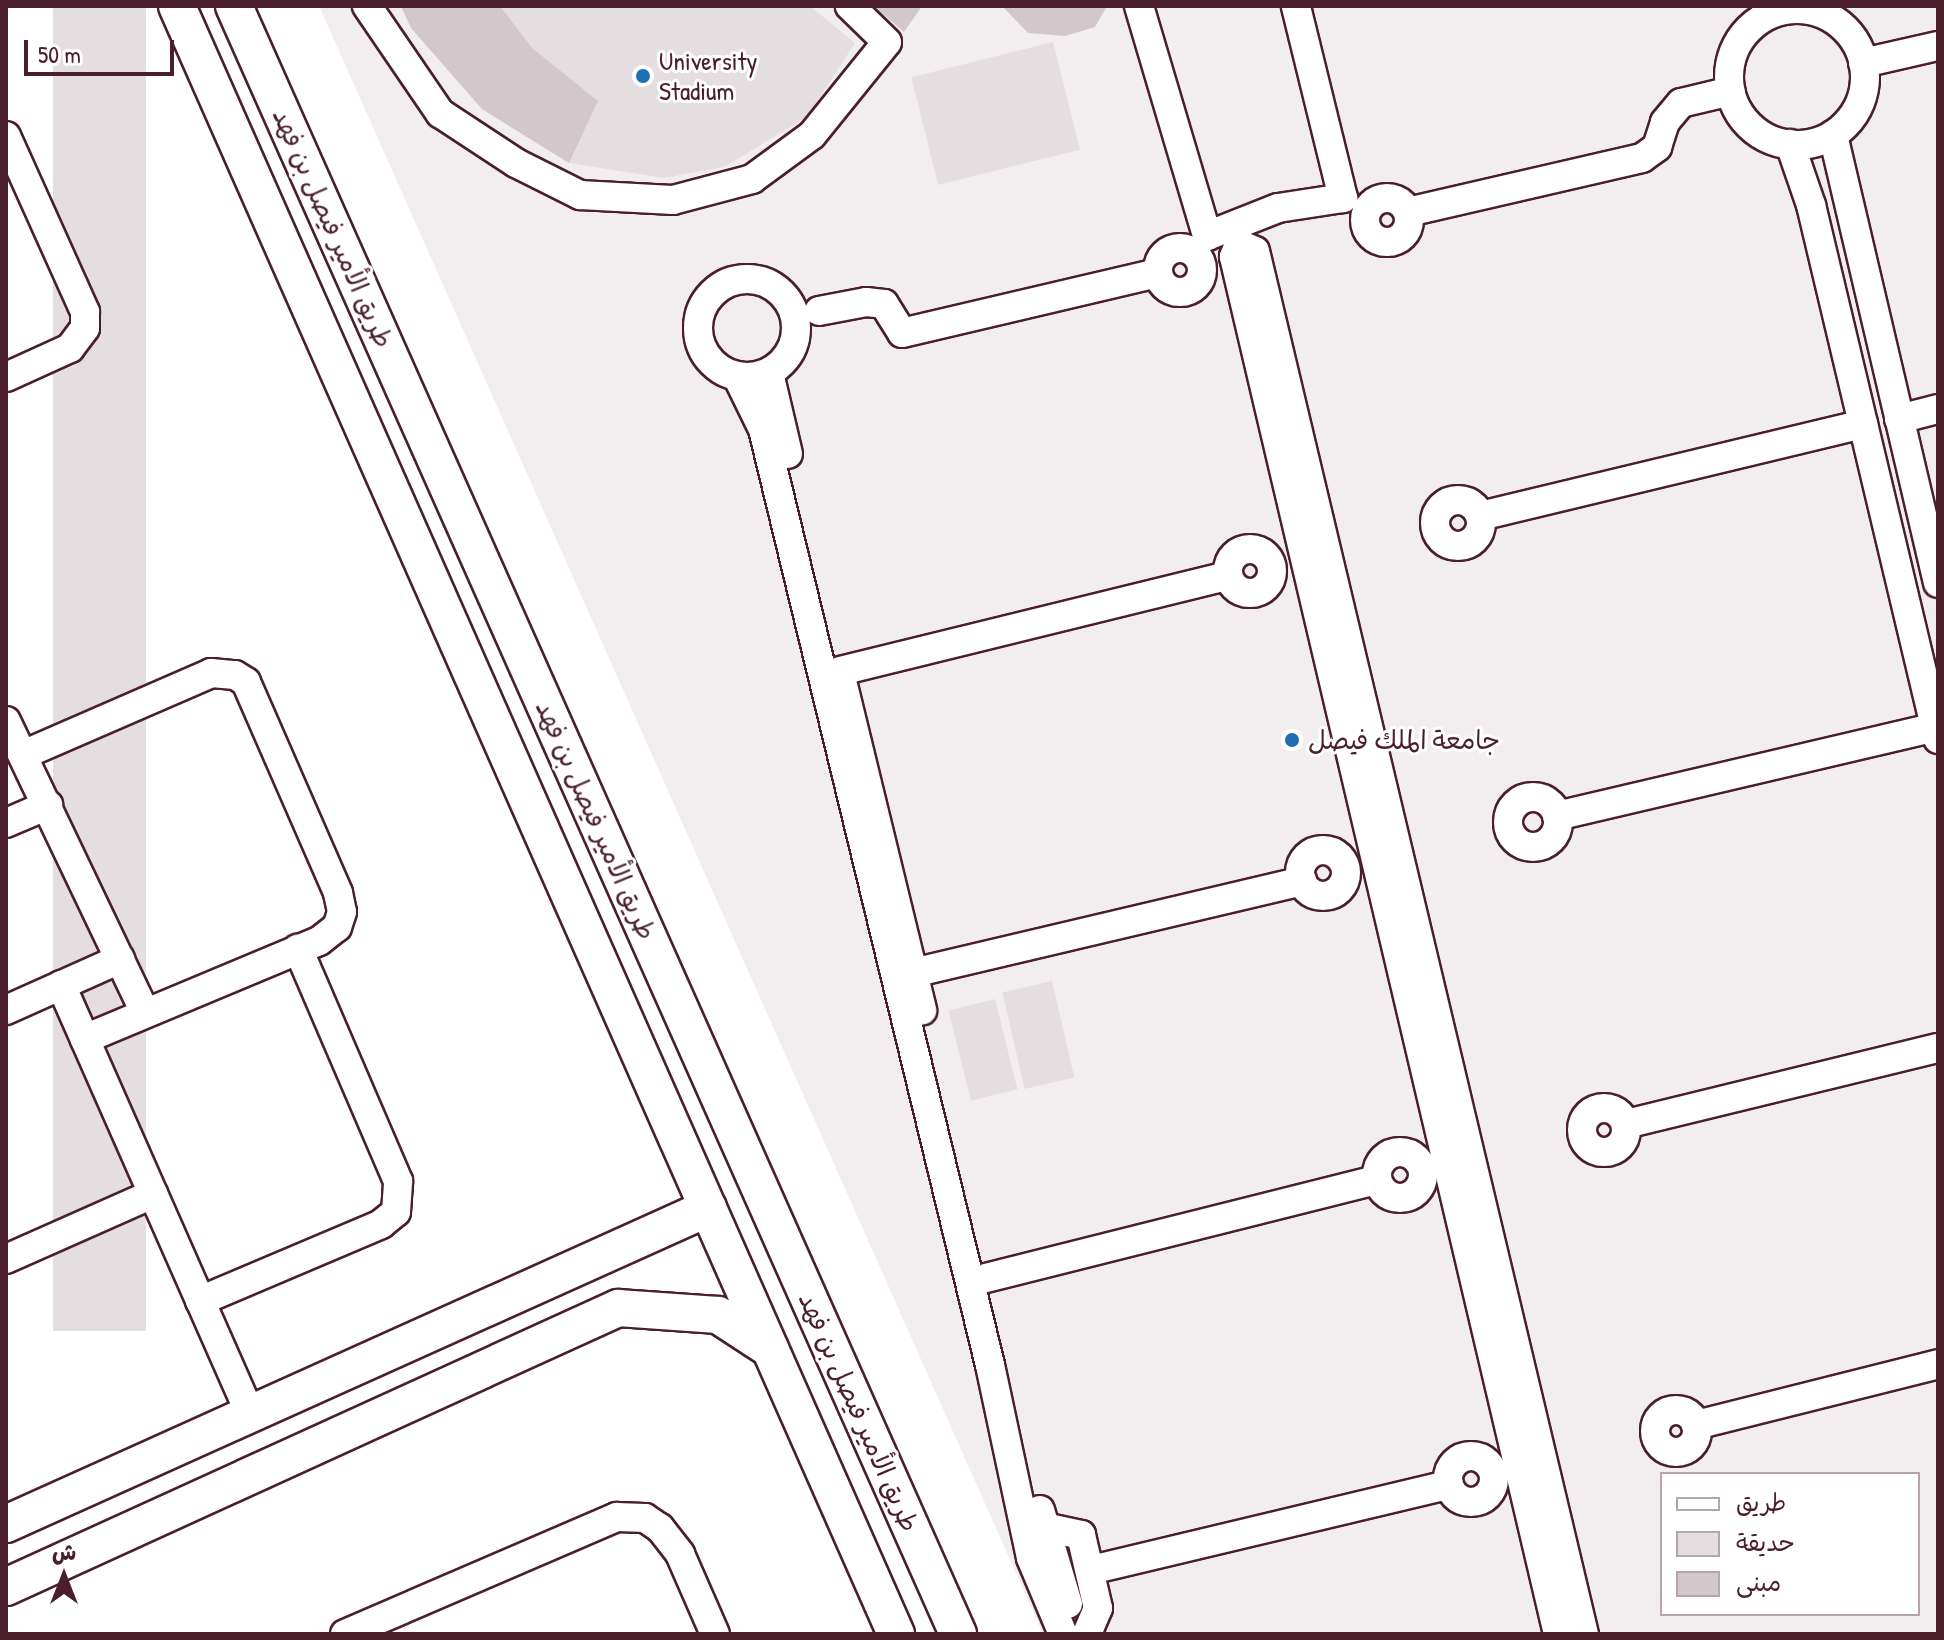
<!DOCTYPE html>
<meta charset="utf-8">
<style>
body{margin:0}
#map{position:relative;width:1944px;height:1640px;overflow:hidden;background:#fff;font-family:"Patrick Hand","Playpen Sans Arabic",sans-serif}
div>[style]{position:absolute}
.built>*{inset:0;background:#f2eeef}
.green>*{inset:0;background:#e5dee0;transform-origin:0 0}
.building>*{inset:0;background:#d2c7cb}
.roads{filter:drop-shadow(2px 0 #4a1f2b) drop-shadow(-2px 0 #4a1f2b) drop-shadow(0 2px #4a1f2b) drop-shadow(0 -2px #4a1f2b)}
.minor>*{height:28px;margin:-14px;padding:0 14px;transform-origin:14px;border-radius:14px;background:#fff}
.minor>.ring{margin:-14px;padding:0;box-sizing:content-box;background:none;border:28px solid #fff;border-radius:50%}
.major>*{height:36px;margin:-18px;padding:0 18px;transform-origin:18px;border-radius:18px;background:#fff}
.dots>*{width:22px;height:22px;translate:-50% -50%;box-sizing:border-box;border:4px solid #fff;border-radius:50%}
span{translate:-50% -50%;white-space:nowrap;text-align:center;line-height:1.15;-webkit-text-stroke:6px #fff;paint-order:stroke}
.poi-label{font-size:26px;color:#4a1f2b}
.left{translate:0 -50%;text-align:left}
.street-label{font-size:26px;color:#4a1f2b}
.frame{position:absolute;inset:0;border:8px solid #4a1f2b;pointer-events:none}
.legend{position:absolute;left:1660px;top:1472px;width:260px;height:144px;box-sizing:border-box;background:#fff;border:2px solid #b7a5aa;margin:0;padding:10px 14px;list-style:none;font-size:24px;color:#4a1f2b}
.legend li{display:flex;align-items:center;gap:16px;height:40px}
.legend b{width:40px;border:2px solid #b7a5aa}
.north{position:absolute;left:24px;top:1536px;width:80px;height:80px;-webkit-text-stroke:6px #fff;paint-order:stroke;rotate:0deg;font-size:22px;font-weight:700;line-height:32px;text-align:center;color:#4a1f2b}
.north::after{content:'';display:block;margin:auto;width:28px;height:36px;background:#4a1f2b;clip-path:polygon(50% 0,100% 100%,50% 72%,0 100%)}
.scale{position:absolute;left:24px;top:40px;width:150px;height:36px;box-sizing:border-box;border:4px solid #4a1f2b;border-top:0;padding-left:10px;font-size:24px;line-height:28px;white-space:nowrap;color:#4a1f2b;-webkit-text-stroke:6px #fff;paint-order:stroke}
</style>
<div id="map">
<div class="built">
<div style="clip-path:polygon(evenodd,319px 6px,1938px 6px,1938px 1634px,1043px 1634px,319px 6px,1662px 1474px,1918px 1474px,1918px 1614px,1662px 1614px,1662px 1474px)"></div>
</div>
<div class="green">
<div style="left:53px;top:6px;width:93px;height:1325px"></div>
<div style="clip-path:polygon(401px 6px,810px 6px,855px 43px,807px 117px,724px 167px,664px 178px,569px 163px,482px 109px,411px 28px)"></div>
<div style="left:1053px;top:42px;width:111px;height:146px;rotate:76deg"></div>
<div style="left:1052px;top:981px;width:99px;height:51px;rotate:77deg"></div>
<div style="left:995px;top:999px;width:93px;height:48px;rotate:76deg"></div>
</div>
<div class="building">
<div style="clip-path:polygon(401px 6px,500px 6px,532px 48px,598px 101px,569px 163px,482px 109px,411px 28px)"></div>
<div style="clip-path:polygon(874px 6px,922px 6px,904px 32px)"></div>
<div style="clip-path:polygon(1002px 6px,1107px 6px,1095px 27px,1065px 36px,1028px 33px)"></div>
</div>
<div class="roads">
<div class="minor">
<div style="left:367px;top:6px;width:130px;rotate:55.7deg"></div>
<div style="left:440px;top:113px;width:91px;rotate:33.3deg"></div>
<div style="left:516px;top:163px;width:72px;rotate:26.6deg"></div>
<div style="left:580px;top:195px;width:93px;rotate:3.1deg"></div>
<div style="left:673px;top:200px;width:82px;rotate:-14.9deg"></div>
<div style="left:752px;top:179px;width:74px;rotate:-36.3deg"></div>
<div style="left:812px;top:135px;width:119px;rotate:-51.1deg"></div>
<div style="left:887px;top:42px;width:52px;rotate:-135.8deg"></div>
<div style="left:1139px;top:6px;width:240px;rotate:73.5deg"></div>
<div style="left:1207px;top:236px;width:76px;rotate:-21.5deg"></div>
<div style="left:1278px;top:208px;width:66px;rotate:-8.7deg"></div>
<div style="left:1343px;top:198px;width:198px;rotate:-103.8deg"></div>
<div class="ring" style="left:1729px;top:9px;width:108px;height:108px"></div>
<div style="left:1863px;top:63px;width:77px;rotate:-12.8deg"></div>
<div style="left:1833px;top:135px;width:460px;rotate:76.8deg"></div>
<div style="left:6px;top:136px;width:193px;rotate:65.8deg"></div>
<div style="left:85px;top:312px;width:16px;rotate:90deg"></div>
<div style="left:85px;top:328px;width:25px;rotate:127deg"></div>
<div style="left:70px;top:348px;width:70px;rotate:155.6deg"></div>
<div style="left:1790px;top:144px;width:65px;rotate:71deg"></div>
<div style="left:1811px;top:205px;width:549px;rotate:76.62deg"></div>
<div class="ring" style="left:1365px;top:198px;width:16px;height:16px"></div>
<div style="left:1408px;top:212px;width:240px;rotate:-13deg"></div>
<div style="left:1642px;top:158px;width:19px;rotate:-36deg"></div>
<div style="left:1657px;top:147px;width:26px;rotate:-72deg"></div>
<div style="left:1665px;top:122px;width:25px;rotate:-50deg"></div>
<div style="left:1681px;top:103px;width:51px;rotate:-13.5deg"></div>
<div class="ring" style="left:1158px;top:248px;width:16px;height:16px"></div>
<div class="ring" style="left:698px;top:279px;width:70px;height:70px"></div>
<div style="left:819px;top:311px;width:48px;rotate:-10.8deg"></div>
<div style="left:866px;top:302px;width:18px;rotate:6deg"></div>
<div style="left:884px;top:304px;width:34px;rotate:58deg"></div>
<div style="left:902px;top:333px;width:263px;rotate:-13.2deg"></div>
<div style="left:769px;top:373px;width:83px;rotate:76.8deg"></div>
<div style="left:737px;top:376px;width:59px;rotate:63.9deg"></div>
<div style="left:763px;top:429px;width:963px;rotate:76.37deg"></div>
<div style="left:990px;top:1365px;width:197px;rotate:78deg"></div>
<div style="left:1031px;top:1558px;width:82px;rotate:67.2deg"></div>
<div style="left:1899px;top:419px;width:40px;rotate:-14.4deg"></div>
<div class="ring" style="left:1435px;top:500px;width:18px;height:18px"></div>
<div style="left:1480px;top:516px;width:394px;rotate:-13.5deg"></div>
<div class="ring" style="left:1228px;top:549px;width:16px;height:16px"></div>
<div style="left:840px;top:671px;width:399px;rotate:-13.8deg"></div>
<div style="left:842px;top:681px;width:339px;rotate:76.3deg"></div>
<div style="left:6px;top:721px;width:323px;rotate:64.5deg"></div>
<div style="left:25px;top:754px;width:203px;rotate:-23.5deg"></div>
<div style="left:211px;top:673px;width:24px;rotate:5deg"></div>
<div style="left:235px;top:675px;width:13px;rotate:32deg"></div>
<div style="left:246px;top:682px;width:230px;rotate:66.4deg"></div>
<div style="left:338px;top:893px;width:19px;rotate:78deg"></div>
<div style="left:342px;top:912px;width:16px;rotate:108deg"></div>
<div style="left:337px;top:927px;width:23px;rotate:142deg"></div>
<div style="left:319px;top:941px;width:254px;rotate:157.3deg"></div>
<div class="ring" style="left:1508px;top:797px;width:22px;height:22px"></div>
<div style="left:1557px;top:816px;width:388px;rotate:-13.2deg"></div>
<div style="left:6px;top:823px;width:46px;rotate:-23.2deg"></div>
<div class="ring" style="left:1300px;top:850px;width:18px;height:18px"></div>
<div style="left:913px;top:973px;width:400px;rotate:-13.3deg"></div>
<div style="left:61px;top:985px;width:466px;rotate:66.2deg"></div>
<div style="left:6px;top:1010px;width:125px;rotate:-24.1deg"></div>
<div class="ring" style="left:1582px;top:1108px;width:16px;height:16px"></div>
<div style="left:1626px;top:1124px;width:321px;rotate:-13.7deg"></div>
<div class="ring" style="left:1377px;top:1152px;width:18px;height:18px"></div>
<div style="left:6px;top:1259px;width:161px;rotate:-23.9deg"></div>
<div style="left:986px;top:1278px;width:403px;rotate:-14.1deg"></div>
<div style="left:200px;top:1301px;width:197px;rotate:-23deg"></div>
<div style="left:381px;top:1224px;width:19px;rotate:-39deg"></div>
<div style="left:396px;top:1212px;width:31px;rotate:-86deg"></div>
<div style="left:398px;top:1181px;width:253px;rotate:-113.3deg"></div>
<div class="ring" style="left:1655px;top:1410px;width:14px;height:14px"></div>
<div style="left:1696px;top:1425px;width:250px;rotate:-14.1deg"></div>
<div class="ring" style="left:1448px;top:1456px;width:18px;height:18px"></div>
<div style="left:1040px;top:1510px;width:98px;rotate:73.4deg"></div>
<div style="left:1044px;top:1527px;width:38px;rotate:12deg"></div>
<div style="left:1081px;top:1535px;width:75px;rotate:76.9deg"></div>
<div style="left:1098px;top:1608px;width:28px;rotate:113deg"></div>
<div style="left:1091px;top:1570px;width:368px;rotate:-13.4deg"></div>
<div style="left:345px;top:1634px;width:296px;rotate:-23.3deg"></div>
<div style="left:617px;top:1517px;width:28px;rotate:2deg"></div>
<div style="left:645px;top:1518px;width:18px;rotate:34deg"></div>
<div style="left:660px;top:1528px;width:33px;rotate:52deg"></div>
<div style="left:680px;top:1554px;width:87px;rotate:66.4deg"></div>
<div style="left:1558px;top:1634px;width:1415px;rotate:-103.24deg"></div>
<div style="left:1234px;top:257px;width:14px;rotate:-69deg"></div>
<div style="left:1239px;top:244px;width:17px;rotate:24deg"></div>
<div style="left:1255px;top:251px;width:1422px;rotate:76.62deg"></div>
</div>
<div class="major">
<div style="left:177px;top:6px;width:1780px;rotate:66.17deg"></div>
<div style="left:234px;top:6px;width:1782px;rotate:66.02deg"></div>
<div style="left:6px;top:1524px;width:770px;rotate:-24.23deg"></div>
<div style="left:6px;top:1587px;width:673px;rotate:-24.51deg"></div>
<div style="left:618px;top:1308px;width:100px;rotate:4deg"></div>
<div style="left:718px;top:1315px;width:62px;rotate:33.2deg"></div>
</div>
</div>
<div class="dots">
<div style="left:643px;top:76px;background:#1f6fb2"></div>
<div style="left:1292px;top:740px;background:#1f6fb2"></div>
</div>
<div class="poi-label">
<span class="left" style="left:659px;top:76px">University<br>Stadium</span>
<span class="left" style="left:1308px;top:740px">جامعة الملك فيصل</span>
</div>
<div class="street-label">
<span style="left:333px;top:228px;rotate:66deg">طريق الأمير فيصل بن فهد</span>
<span style="left:596px;top:820px;rotate:66deg">طريق الأمير فيصل بن فهد</span>
<span style="left:859px;top:1412px;rotate:66deg">طريق الأمير فيصل بن فهد</span>
</div>
<div class="frame"></div>
<ul class="legend">
<li><b style="height:10px;background:#fff"></b>طريق</li>
<li><b style="height:22px;background:#e5dee0"></b>حديقة</li>
<li><b style="height:22px;background:#d2c7cb"></b>مبنى</li>
</ul>
<div class="north">ش</div>
<div class="scale">50 m</div>
</div>
